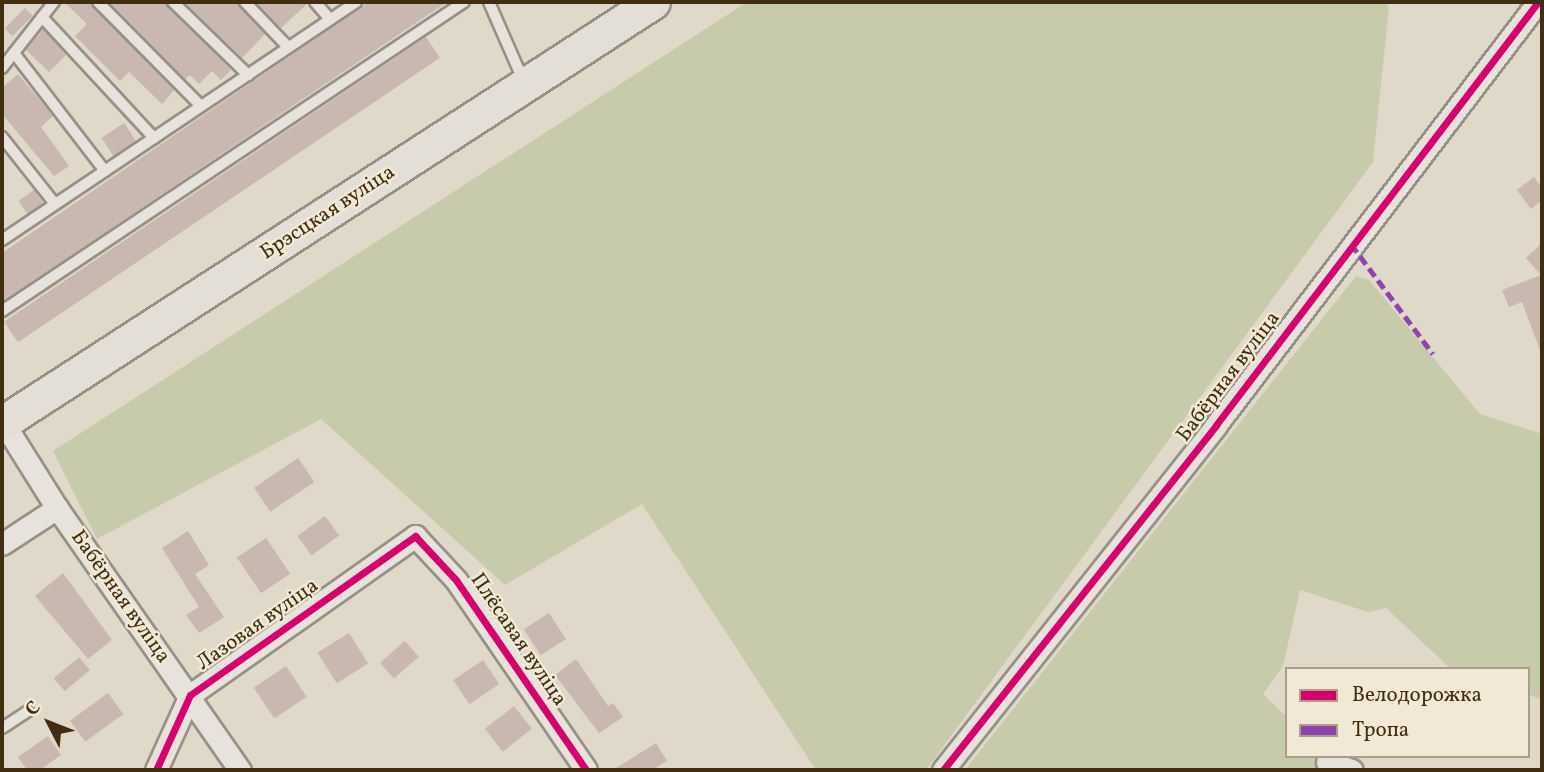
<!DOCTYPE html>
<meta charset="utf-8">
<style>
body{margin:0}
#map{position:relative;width:1544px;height:772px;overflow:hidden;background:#e0d8c9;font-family:Vollkorn,serif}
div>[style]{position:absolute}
.green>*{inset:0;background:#c7cbac}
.building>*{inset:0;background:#c9b8b0;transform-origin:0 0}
.roads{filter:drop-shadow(2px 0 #979085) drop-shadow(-2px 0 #979085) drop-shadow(0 2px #979085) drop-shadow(0 -2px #979085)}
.lane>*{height:10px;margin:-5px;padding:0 5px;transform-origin:5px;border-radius:5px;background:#e7e3dc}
.street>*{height:21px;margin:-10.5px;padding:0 10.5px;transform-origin:10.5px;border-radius:10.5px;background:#e7e3dc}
.primary>*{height:33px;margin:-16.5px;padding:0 16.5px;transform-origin:16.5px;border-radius:16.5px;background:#e3ded6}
.quiet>*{height:5px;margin-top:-2.5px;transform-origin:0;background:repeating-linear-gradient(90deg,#8e44ad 0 10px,transparent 0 15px)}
.cycleway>*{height:7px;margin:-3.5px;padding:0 3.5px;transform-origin:3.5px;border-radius:3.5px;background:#d6006c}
span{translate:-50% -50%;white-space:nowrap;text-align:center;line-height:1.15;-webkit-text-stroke:5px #f1e8d6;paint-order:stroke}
.street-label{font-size:21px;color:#412e12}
.frame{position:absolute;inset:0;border:4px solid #412e12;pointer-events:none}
.legend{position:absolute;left:1285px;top:667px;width:245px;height:91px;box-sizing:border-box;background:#f1e8d6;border:2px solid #ab9e88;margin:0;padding:9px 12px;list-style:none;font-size:21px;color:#412e12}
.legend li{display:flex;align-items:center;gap:14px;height:35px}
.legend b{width:35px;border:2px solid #ab9e88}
.north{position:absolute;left:14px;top:688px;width:70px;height:70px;-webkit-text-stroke:5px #f1e8d6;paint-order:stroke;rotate:312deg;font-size:19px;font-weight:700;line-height:28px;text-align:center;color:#412e12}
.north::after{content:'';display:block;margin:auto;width:24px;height:32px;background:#412e12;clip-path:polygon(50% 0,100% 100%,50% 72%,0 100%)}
</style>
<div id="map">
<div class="green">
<div style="clip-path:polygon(747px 2px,1386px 2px,1389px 7px,1373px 162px,926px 770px,816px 770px,642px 504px,505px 585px,321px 419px,97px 539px,53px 451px)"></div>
<div style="clip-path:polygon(1356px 276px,1369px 280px,1480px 414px,1542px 434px,1542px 700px,1528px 694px,1528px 669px,1451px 669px,1386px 608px,1368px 612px,1300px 590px,1283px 666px,1263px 694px,1287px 717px,1287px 756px,1312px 756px,1330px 770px,965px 770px)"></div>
</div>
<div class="building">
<div style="clip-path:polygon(64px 2px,90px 2px,174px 90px,162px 104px,129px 72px,120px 81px,75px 36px,87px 24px)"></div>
<div style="clip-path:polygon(109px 2px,165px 2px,231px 70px,221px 80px,212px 71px,199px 84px,190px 75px,185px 79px)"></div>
<div style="clip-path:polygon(184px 2px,237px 2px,265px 34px,242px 58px)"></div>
<div style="clip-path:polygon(256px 2px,307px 2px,307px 4px,281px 28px)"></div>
<div style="clip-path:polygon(369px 2px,447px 2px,2px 302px,2px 253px)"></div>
<div style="left:25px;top:8px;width:11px;height:29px;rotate:45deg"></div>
<div style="clip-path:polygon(43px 29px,66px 55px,49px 72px,26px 50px)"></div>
<div style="left:426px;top:37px;width:25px;height:509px;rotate:56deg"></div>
<div style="clip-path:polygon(18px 74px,53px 116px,41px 127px,69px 166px,54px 176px,2px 114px,2px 88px)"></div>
<div style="left:124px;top:123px;width:22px;height:27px;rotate:56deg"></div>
<div style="clip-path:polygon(1534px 177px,1542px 188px,1542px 200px,1531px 209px,1517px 190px)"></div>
<div style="left:34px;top:190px;width:16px;height:19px;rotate:55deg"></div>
<div style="clip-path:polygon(1542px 243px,1542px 352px,1541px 353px,1522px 302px,1509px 307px,1502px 290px,1541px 275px,1526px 258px)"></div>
<div style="left:298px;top:458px;width:29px;height:53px;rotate:56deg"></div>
<div style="left:325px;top:516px;width:24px;height:34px;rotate:54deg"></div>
<div style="clip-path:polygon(188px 531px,209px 565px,195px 574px,224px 617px,199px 633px,186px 615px,199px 607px,162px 548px)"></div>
<div style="left:266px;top:538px;width:43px;height:35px;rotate:56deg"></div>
<div style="clip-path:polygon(63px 573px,112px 640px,88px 659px,35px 596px)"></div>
<div style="left:549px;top:613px;width:31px;height:30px;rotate:57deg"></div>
<div style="left:349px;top:633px;width:36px;height:37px;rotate:58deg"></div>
<div style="left:405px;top:641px;width:21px;height:33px;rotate:49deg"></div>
<div style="left:79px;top:657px;width:17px;height:33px;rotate:50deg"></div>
<div style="clip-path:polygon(576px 659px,608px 706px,613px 703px,623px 717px,599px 733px,555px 675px)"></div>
<div style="left:483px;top:660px;width:29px;height:36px;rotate:56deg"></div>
<div style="left:286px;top:666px;width:37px;height:39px;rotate:56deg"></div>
<div style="left:108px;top:693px;width:26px;height:47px;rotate:54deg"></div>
<div style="left:514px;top:706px;width:29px;height:37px;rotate:52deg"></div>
<div style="clip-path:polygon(48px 736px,61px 755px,40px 770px,27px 770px,18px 757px)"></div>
<div style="clip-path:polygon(656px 743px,667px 761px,652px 770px,613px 770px)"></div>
</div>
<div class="roads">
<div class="lane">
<div style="left:98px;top:2px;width:146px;rotate:45.3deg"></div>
<div style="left:173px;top:2px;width:105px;rotate:44.2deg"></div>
<div style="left:245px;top:2px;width:62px;rotate:46.3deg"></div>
<div style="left:315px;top:2px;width:23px;rotate:49deg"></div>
<div style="left:489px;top:2px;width:87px;rotate:66.4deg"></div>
<div style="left:42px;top:17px;width:165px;rotate:47.2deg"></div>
<div style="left:14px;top:53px;width:149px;rotate:52.4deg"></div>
<div style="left:2px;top:68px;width:84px;rotate:-51.8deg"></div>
<div style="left:2px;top:137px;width:85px;rotate:51.7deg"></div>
<div style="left:2px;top:240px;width:427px;rotate:-33.9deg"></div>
<div style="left:2px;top:311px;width:556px;rotate:-33.78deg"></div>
<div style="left:2px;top:728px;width:31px;rotate:-33deg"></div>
</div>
<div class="street">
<div style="left:3px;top:422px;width:102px;rotate:57.9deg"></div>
<div style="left:57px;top:508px;width:320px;rotate:55.1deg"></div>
<div style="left:2px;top:544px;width:66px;rotate:-33.2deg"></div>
<div style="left:1327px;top:762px;width:26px;rotate:18deg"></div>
<div style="left:156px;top:770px;width:82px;rotate:-65.6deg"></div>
<div style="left:190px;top:695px;width:276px;rotate:-35.2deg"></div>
<div style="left:415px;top:536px;width:60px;rotate:47deg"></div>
<div style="left:456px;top:580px;width:230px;rotate:55.6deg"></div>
<div style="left:943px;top:770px;width:440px;rotate:-51.6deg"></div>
<div style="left:1216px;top:425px;width:532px;rotate:-52.72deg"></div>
</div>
<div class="primary">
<div style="left:2px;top:423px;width:775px;rotate:-32.89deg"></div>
</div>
</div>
<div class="quiet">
<div style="left:1351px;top:244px;width:137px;rotate:53.3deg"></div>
</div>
<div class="cycleway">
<div style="left:156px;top:770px;width:82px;rotate:-65.6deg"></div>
<div style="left:190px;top:695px;width:276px;rotate:-35.2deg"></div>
<div style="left:415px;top:536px;width:60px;rotate:47deg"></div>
<div style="left:456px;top:580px;width:230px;rotate:55.6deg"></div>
<div style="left:943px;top:770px;width:440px;rotate:-51.6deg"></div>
<div style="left:1216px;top:425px;width:532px;rotate:-52.72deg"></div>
</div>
<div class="street-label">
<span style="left:328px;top:213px;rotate:-33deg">Брэсцкая вуліца</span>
<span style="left:1229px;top:377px;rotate:-53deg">Бабёрная вуліца</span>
<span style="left:120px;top:597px;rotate:55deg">Бабёрная вуліца</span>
<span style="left:258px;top:625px;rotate:-35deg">Лазовая вуліца</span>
<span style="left:518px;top:640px;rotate:56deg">Плёсавая вуліца</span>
</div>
<div class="frame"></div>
<ul class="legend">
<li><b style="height:9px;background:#d6006c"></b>Велодорожка</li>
<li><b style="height:9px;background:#8e44ad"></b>Тропа</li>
</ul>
<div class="north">С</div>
</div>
